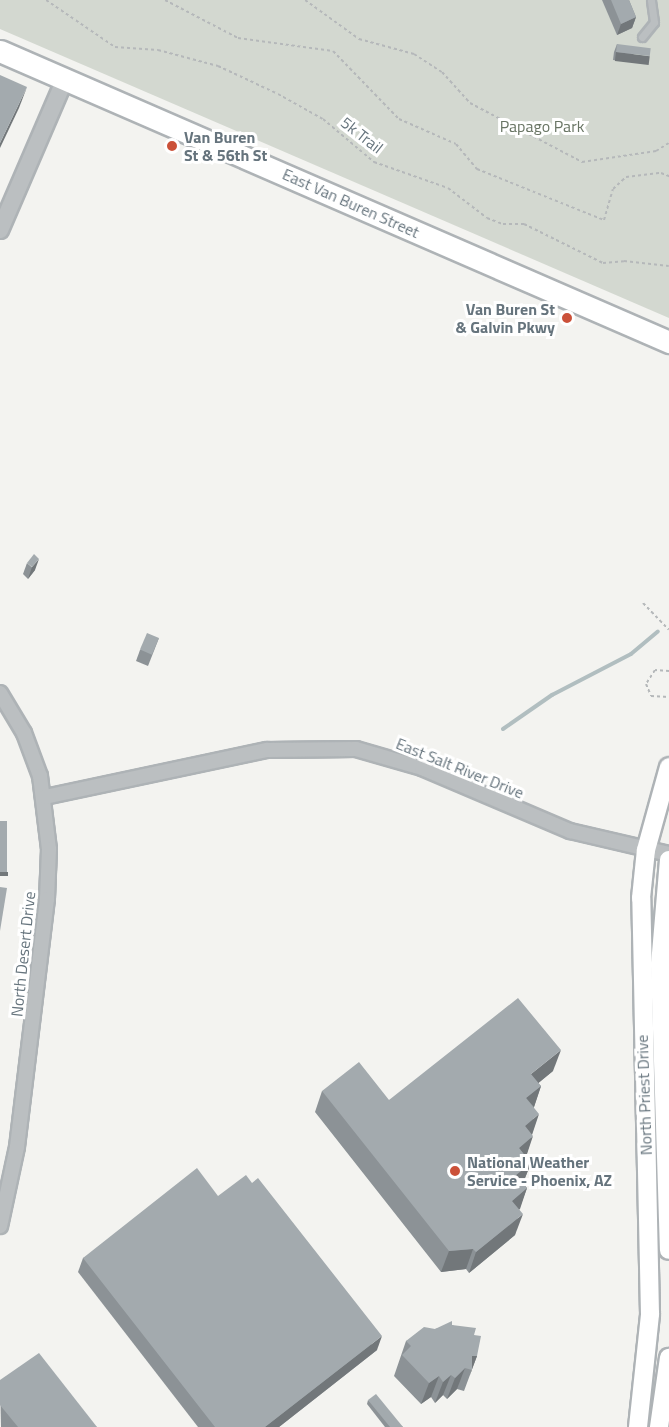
<!DOCTYPE html>
<style>
body{margin:0}
#map{position:relative;width:669px;height:1427px;overflow:hidden;background:#f3f3f0;font-family:"Titillium Web",sans-serif}
div>[style]{position:absolute}
.green>*{inset:0;background:#d3d8d0}
.stream>*{height:4px;margin:-2px;padding:0 2px;transform-origin:2px;border-radius:2px;background:#b1bec0}
.path>*{height:2px;margin-top:-1px;transform-origin:0;background:repeating-linear-gradient(90deg,#b5b8ba 0 3px,transparent 0 6px)}
.roads{filter:drop-shadow(2px 0 #aeb3b6) drop-shadow(-2px 0 #aeb3b6) drop-shadow(0 2px #aeb3b6) drop-shadow(0 -2px #aeb3b6)}
.service>*{height:7px;margin:-3.5px;padding:0 3.5px;transform-origin:3.5px;border-radius:3.5px;background:#bbbfc1}
.minor>*{height:14px;margin:-7px;padding:0 7px;transform-origin:7px;border-radius:7px;background:#bbbfc1}
.tertiary>*{height:16px;margin:-8px;padding:0 8px;transform-origin:8px;border-radius:8px;background:#bbbfc1}
.secondary>*{height:18px;margin:-9px;padding:0 9px;transform-origin:9px;border-radius:9px;background:#fff}
.primary>*{height:21px;margin:-10.5px;padding:0 10.5px;transform-origin:10.5px;border-radius:10.5px;background:#fff}
.wall>*{inset:0;background:#8c9296}
.shaded-wall>*{inset:0;background:#72777a;transform-origin:0 0}
.building>*{inset:0;background:#a3aaae;transform-origin:0 0}
.dots>*{width:16px;height:16px;translate:-50% -50%;box-sizing:border-box;border:3px solid #fff;border-radius:50%}
span{translate:-50% -50%;white-space:nowrap;text-align:center;line-height:1.15;-webkit-text-stroke:6px #fff;paint-order:stroke}
.park-label{font-size:16px;color:#697564}
.street-label{font-size:16px;color:#66747d}
.poi-label{font-size:16px;color:#66747d;font-weight:700}
.left{translate:0 -50%;text-align:left}
.right{translate:-100% -50%;text-align:right}
</style>
<div id="map">
<div class="green">
<div style="clip-path:polygon(0 0,669px 0,669px 318px,0 29px)"></div>
</div>
<div class="stream">
<div style="left:503px;top:729px;width:60px;rotate:-34.8deg"></div>
<div style="left:552px;top:695px;width:89px;rotate:-27.4deg"></div>
<div style="left:631px;top:654px;width:35px;rotate:-40deg"></div>
</div>
<div class="path">
<div style="left:46px;top:0;width:83px;rotate:34.3deg"></div>
<div style="left:115px;top:47px;width:43px;rotate:4deg"></div>
<div style="left:158px;top:50px;width:62px;rotate:14.9deg"></div>
<div style="left:218px;top:66px;width:66px;rotate:25deg"></div>
<div style="left:278px;top:94px;width:51px;rotate:29.1deg"></div>
<div style="left:323px;top:119px;width:67px;rotate:40.1deg"></div>
<div style="left:374px;top:162px;width:78px;rotate:19.4deg"></div>
<div style="left:448px;top:188px;width:49px;rotate:37.6deg"></div>
<div style="left:487px;top:218px;width:17px;rotate:21deg"></div>
<div style="left:503px;top:224px;width:21px"></div>
<div style="left:524px;top:224px;width:88px;rotate:26.3deg"></div>
<div style="left:603px;top:263px;width:21px;rotate:-5deg"></div>
<div style="left:624px;top:261px;width:45px;rotate:6.3deg"></div>
<div style="left:165px;top:0;width:82px;rotate:27.5deg"></div>
<div style="left:238px;top:38px;width:96px;rotate:7.8deg"></div>
<div style="left:333px;top:51px;width:95px;rotate:45.9deg"></div>
<div style="left:399px;top:119px;width:62px;rotate:23.7deg"></div>
<div style="left:456px;top:144px;width:33px;rotate:50deg"></div>
<div style="left:477px;top:169px;width:137px;rotate:21.9deg"></div>
<div style="left:604px;top:220px;width:32px;rotate:-74deg"></div>
<div style="left:613px;top:189px;width:18px;rotate:-43deg"></div>
<div style="left:626px;top:177px;width:35px;rotate:-7deg"></div>
<div style="left:661px;top:173px;width:9px;rotate:21deg"></div>
<div style="left:305px;top:0;width:67px;rotate:35.8deg"></div>
<div style="left:359px;top:39px;width:57px;rotate:15.3deg"></div>
<div style="left:414px;top:54px;width:33px;rotate:33deg"></div>
<div style="left:442px;top:72px;width:42px;rotate:47.9deg"></div>
<div style="left:470px;top:103px;width:127px;rotate:27.8deg"></div>
<div style="left:582px;top:162px;width:75px;rotate:-8.5deg"></div>
<div style="left:656px;top:151px;width:15px;rotate:-32deg"></div>
<div style="left:643px;top:603px;width:37px;rotate:46deg"></div>
<div style="left:669px;top:671px;width:14px;rotate:-176deg"></div>
<div style="left:655px;top:670px;width:17px;rotate:123deg"></div>
<div style="left:646px;top:684px;width:13px;rotate:67deg"></div>
<div style="left:651px;top:696px;width:18px;rotate:3deg"></div>
</div>
<div class="roads">
<div class="service">
<div style="left:642px;top:37px;width:19px;rotate:-51deg"></div>
<div style="left:654px;top:22px;width:22px;rotate:-98deg"></div>
</div>
<div class="minor">
<div style="left:0;top:693px;width:47px;rotate:59deg"></div>
<div style="left:24px;top:733px;width:46px;rotate:69.6deg"></div>
<div style="left:40px;top:776px;width:74px;rotate:83deg"></div>
<div style="left:49px;top:849px;width:50px;rotate:92.3deg"></div>
<div style="left:47px;top:899px;width:250px;rotate:96.9deg"></div>
<div style="left:17px;top:1147px;width:81px;rotate:102.1deg"></div>
<div style="left:45px;top:797px;width:227px;rotate:-12deg"></div>
<div style="left:267px;top:750px;width:89px;rotate:-0.6deg"></div>
<div style="left:356px;top:749px;width:69px;rotate:16.1deg"></div>
<div style="left:422px;top:768px;width:161px;rotate:23.1deg"></div>
<div style="left:570px;top:831px;width:102px;rotate:13.1deg"></div>
</div>
<div class="tertiary">
<div style="left:0;top:230px;width:164px;rotate:-66.7deg"></div>
</div>
<div class="secondary">
<div style="left:669px;top:860px;width:105px;rotate:94.9deg"></div>
<div style="left:660px;top:965px;width:285px;rotate:88.2deg"></div>
<div style="left:638px;top:1427px;width:114px;rotate:-83.9deg"></div>
<div style="left:650px;top:1314px;width:416px;rotate:-91.2deg"></div>
<div style="left:641px;top:898px;width:48px;rotate:-84.1deg"></div>
<div style="left:646px;top:850px;width:86px;rotate:-74.5deg"></div>
<div style="left:659px;top:1427px;width:70px;rotate:-81.8deg"></div>
</div>
<div class="primary">
<div style="left:0;top:51px;width:730px;rotate:23.51deg"></div>
</div>
</div>
<div class="wall">
<div style="clip-path:polygon(602px 0,629px 0,636px 17px,632px 28px,617px 35px)"></div>
<div style="clip-path:polygon(617px 44px,648px 64px,613px 60px,614px 52px)"></div>
<div style="clip-path:polygon(27px 563px,35px 570px,28px 579px,23px 574px)"></div>
<div style="clip-path:polygon(159px 638px,148px 666px,136px 661px,140px 650px)"></div>
<div style="clip-path:polygon(553px 1071px,538px 1083px,541px 1086px,534px 1107px,532px 1134px,526px 1157px,531px 1163px,523px 1183px,527px 1188px,519px 1209px,515px 1235px,469px 1273px,466px 1269px,441px 1272px,315px 1112px,322px 1091px,389px 1100px)"></div>
<div style="clip-path:polygon(218px 1196px,377px 1350px,279px 1427px,198px 1427px,78px 1272px,83px 1258px)"></div>
<div style="clip-path:polygon(452px 1325px,474px 1335px,477px 1356px,464px 1391px,457px 1389px,447px 1399px,443px 1395px,435px 1403px,431px 1397px,421px 1404px,394px 1376px,406px 1341px,435px 1329px)"></div>
<div style="clip-path:polygon(0 1380px,97px 1427px,1px 1427px)"></div>
<div style="clip-path:polygon(368px 1400px,403px 1427px,385px 1427px,367px 1404px)"></div>
</div>
<div class="shaded-wall">
<div style="clip-path:polygon(636px 17px,632px 28px,617px 35px,621px 24px)"></div>
<div style="left:616px;top:52px;width:34px;height:9px;rotate:7deg"></div>
<div style="clip-path:polygon(27px 87px,19px 108px,0 148px,0 143px)"></div>
<div style="clip-path:polygon(39px 559px,35px 570px,28px 579px,32px 567px)"></div>
<div style="left:0;top:872px;width:8px;height:4px"></div>
<div style="clip-path:polygon(561px 1050px,553px 1071px,524px 1095px,531px 1074px)"></div>
<div style="clip-path:polygon(541px 1086px,534px 1107px,526px 1098px)"></div>
<div style="clip-path:polygon(539px 1114px,532px 1135px,525px 1126px)"></div>
<div style="clip-path:polygon(533px 1136px,526px 1157px,519px 1148px)"></div>
<div style="clip-path:polygon(531px 1163px,523px 1183px,516px 1175px)"></div>
<div style="clip-path:polygon(527px 1188px,520px 1209px,504px 1222px,512px 1201px)"></div>
<div style="clip-path:polygon(523px 1214px,515px 1235px,469px 1273px,476px 1252px)"></div>
<div style="clip-path:polygon(473px 1249px,466px 1269px,441px 1272px,449px 1251px)"></div>
<div style="clip-path:polygon(382px 1336px,377px 1350px,279px 1427px,265px 1427px)"></div>
<div style="clip-path:polygon(472px 1356px,477px 1356px,469px 1377px,472px 1370px)"></div>
<div style="clip-path:polygon(465px 1368px,457px 1389px,447px 1399px,455px 1378px)"></div>
<div style="clip-path:polygon(451px 1375px,443px 1395px,435px 1403px,443px 1382px)"></div>
<div style="clip-path:polygon(439px 1376px,431px 1397px,421px 1404px,429px 1383px)"></div>
</div>
<div class="building">
<div style="clip-path:polygon(611px 0,629px 0,636px 17px,621px 24px)"></div>
<div style="left:617px;top:44px;width:34px;height:8px;rotate:7deg"></div>
<div style="clip-path:polygon(0 75px,27px 87px,0 143px)"></div>
<div style="clip-path:polygon(34px 554px,39px 559px,32px 567px,27px 563px)"></div>
<div style="left:147px;top:633px;width:13px;height:18px;rotate:23deg"></div>
<div style="left:0;top:821px;width:7px;height:51px"></div>
<div style="clip-path:polygon(0 887px,7px 888px,0 931px)"></div>
<div style="clip-path:polygon(518px 998px,561px 1050px,531px 1074px,541px 1086px,526px 1098px,539px 1114px,525px 1126px,533px 1136px,519px 1148px,531px 1163px,516px 1175px,527px 1188px,512px 1201px,523px 1214px,476px 1252px,473px 1249px,449px 1251px,322px 1091px,359px 1062px,389px 1100px)"></div>
<div style="clip-path:polygon(197px 1168px,218px 1196px,246px 1175px,252px 1183px,258px 1178px,382px 1336px,265px 1427px,215px 1427px,83px 1258px)"></div>
<div style="clip-path:polygon(452px 1321px,452px 1325px,476px 1328px,474px 1335px,481px 1336px,477px 1356px,472px 1356px,472px 1370px,465px 1368px,455px 1378px,451px 1375px,443px 1382px,439px 1376px,429px 1383px,402px 1355px,411px 1346px,406px 1341px,424px 1327px,435px 1329px)"></div>
<div style="clip-path:polygon(39px 1353px,97px 1427px,18px 1427px,0 1405px,0 1380px)"></div>
<div style="clip-path:polygon(376px 1394px,403px 1427px,390px 1427px,368px 1400px)"></div>
</div>
<div class="dots">
<div style="left:172px;top:146px;background:#cb5139"></div>
<div style="left:567px;top:318px;background:#cb5139"></div>
<div style="left:455px;top:1171px;background:#cb5139"></div>
</div>
<div class="park-label">
<span style="left:542px;top:126px">Papago Park</span>
</div>
<div class="street-label">
<span style="left:362px;top:135px;rotate:38deg">5k Trail</span>
<span style="left:351px;top:203px;rotate:24deg">East Van Buren Street</span>
<span style="left:460px;top:768px;rotate:22deg">East Salt River Drive</span>
<span style="left:23px;top:954px;rotate:-84deg">North Desert Drive</span>
<span style="left:644px;top:1095px;rotate:-92deg">North Priest Drive</span>
</div>
<div class="poi-label">
<span class="left" style="left:184px;top:146px">Van Buren<br>St &amp; 56th St</span>
<span class="right" style="left:555px;top:318px">Van Buren St<br>&amp; Galvin Pkwy</span>
<span class="left" style="left:467px;top:1171px">National Weather<br>Service - Phoenix, AZ</span>
</div>
</div>
